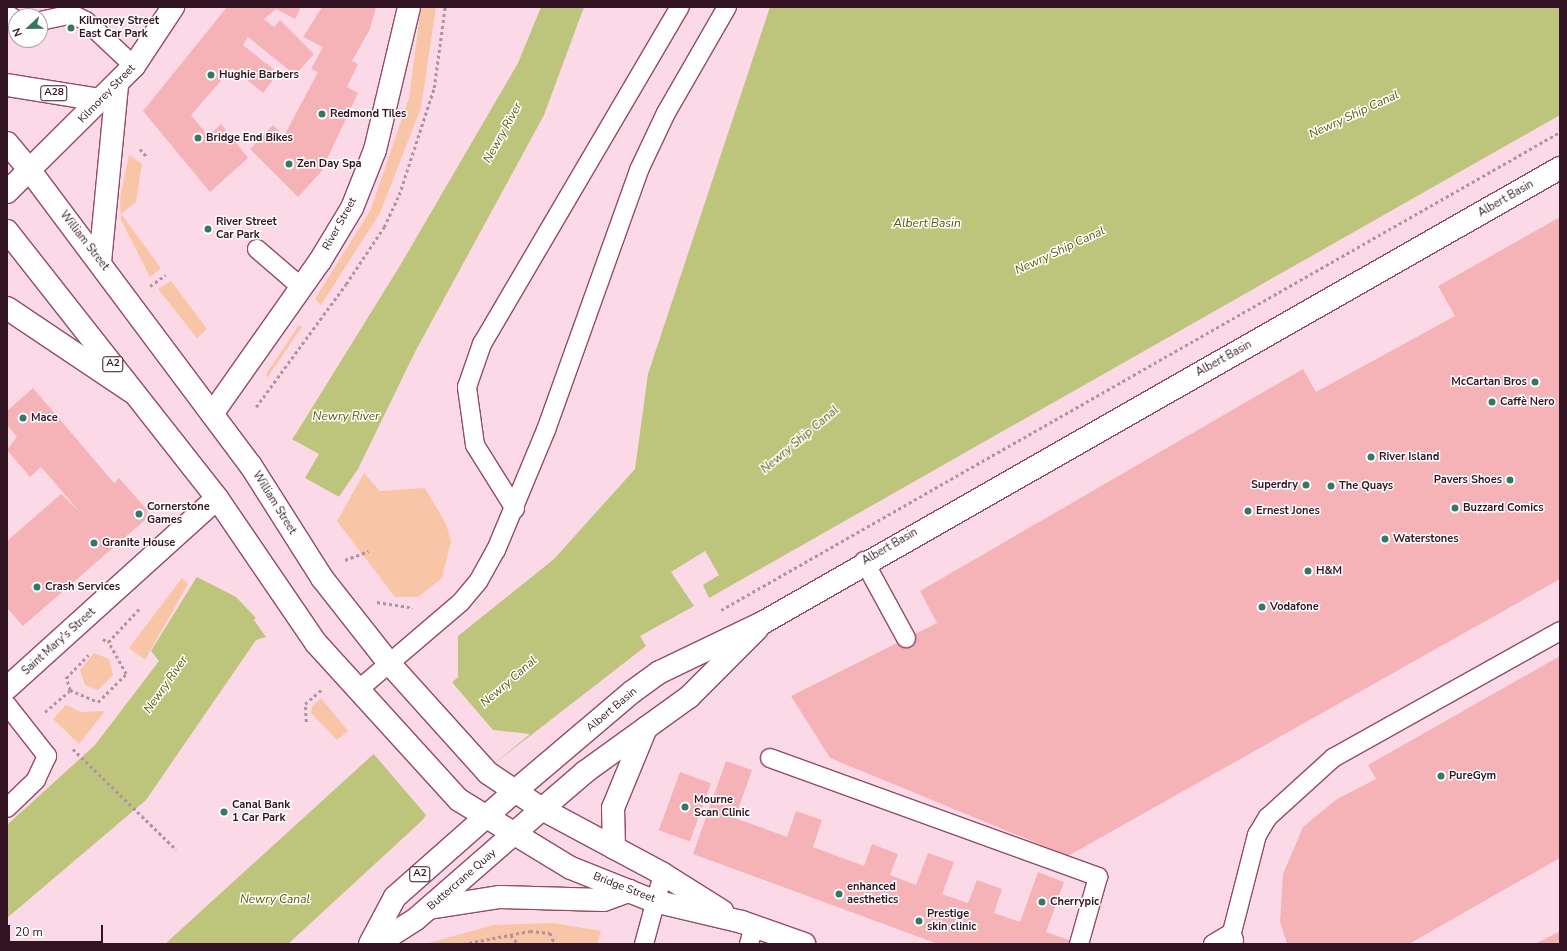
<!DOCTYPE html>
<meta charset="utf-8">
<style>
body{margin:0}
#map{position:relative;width:1567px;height:951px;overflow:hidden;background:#fcd9e6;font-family:"Nunito Sans",sans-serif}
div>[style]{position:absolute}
.green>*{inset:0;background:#f8c6a6}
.water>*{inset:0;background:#bdc57c}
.pier>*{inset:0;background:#fcd9e6}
.building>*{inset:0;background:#f5b3b8;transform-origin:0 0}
.path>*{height:2.5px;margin-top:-1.25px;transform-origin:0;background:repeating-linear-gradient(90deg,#b3929f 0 3px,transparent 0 6px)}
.roads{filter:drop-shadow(1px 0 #944a6b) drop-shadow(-1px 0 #944a6b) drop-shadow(0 1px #944a6b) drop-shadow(0 -1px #944a6b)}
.service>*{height:18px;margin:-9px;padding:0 9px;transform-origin:9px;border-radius:9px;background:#fff}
.minor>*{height:22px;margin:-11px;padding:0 11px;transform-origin:11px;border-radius:11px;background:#fff}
.tertiary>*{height:22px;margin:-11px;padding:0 11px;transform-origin:11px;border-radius:11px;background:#fff}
.primary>*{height:22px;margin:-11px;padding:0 11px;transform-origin:11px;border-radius:11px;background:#fff}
.trunk>*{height:22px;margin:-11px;padding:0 11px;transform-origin:11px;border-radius:11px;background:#fff}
.dots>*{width:11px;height:11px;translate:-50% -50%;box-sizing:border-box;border:2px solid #fff;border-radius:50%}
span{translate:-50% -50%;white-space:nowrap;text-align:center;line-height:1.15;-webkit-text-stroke:3px #fff;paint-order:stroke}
.shield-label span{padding:1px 3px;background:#fff;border:1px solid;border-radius:3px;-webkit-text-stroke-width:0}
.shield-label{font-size:10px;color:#321422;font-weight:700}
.poi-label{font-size:11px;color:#321422;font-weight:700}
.left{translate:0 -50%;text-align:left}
.right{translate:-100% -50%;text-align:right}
.street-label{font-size:11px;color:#321422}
.water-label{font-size:12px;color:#555b01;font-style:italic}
.frame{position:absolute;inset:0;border:8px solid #321422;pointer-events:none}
.north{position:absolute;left:8px;top:8px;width:40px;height:40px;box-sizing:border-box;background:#fff;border:1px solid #ada1a7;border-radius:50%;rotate:248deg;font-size:11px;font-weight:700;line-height:16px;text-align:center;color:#321422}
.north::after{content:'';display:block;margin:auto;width:14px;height:18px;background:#367665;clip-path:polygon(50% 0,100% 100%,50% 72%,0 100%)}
.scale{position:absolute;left:8px;top:925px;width:95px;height:18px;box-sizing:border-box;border:2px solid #321422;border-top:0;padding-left:5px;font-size:12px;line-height:14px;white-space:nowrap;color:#321422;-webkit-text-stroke:3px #fff;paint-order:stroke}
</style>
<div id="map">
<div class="green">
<div style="clip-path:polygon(421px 7px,436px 7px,421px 108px,380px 213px,321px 305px,315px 299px,371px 209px,409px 98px)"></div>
<div style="clip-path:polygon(129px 155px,142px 164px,136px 202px,121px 214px,161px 268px,150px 277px,121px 220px,120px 199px)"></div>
<div style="clip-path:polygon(171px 281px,207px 329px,197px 338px,158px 289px)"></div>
<div style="clip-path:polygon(299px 325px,302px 327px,267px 378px,266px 374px)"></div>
<div style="clip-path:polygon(364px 473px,380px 491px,425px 488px,446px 524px,451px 541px,442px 578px,418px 597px,395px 597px,337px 521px)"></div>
<div style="clip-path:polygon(182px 578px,188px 584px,145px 660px,129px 648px)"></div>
<div style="clip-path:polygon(94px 653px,109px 659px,113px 675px,98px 690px,85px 685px,80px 670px)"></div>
<div style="clip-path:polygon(321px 698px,348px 731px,337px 740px,311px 713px,312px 706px)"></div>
<div style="clip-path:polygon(66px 705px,81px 712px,105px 711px,79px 744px,53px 719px)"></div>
<div style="clip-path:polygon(552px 923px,601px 931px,597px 944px,425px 944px,494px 925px)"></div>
</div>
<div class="water">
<div style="clip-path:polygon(541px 7px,584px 7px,544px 115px,415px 352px,358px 469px,254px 620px,266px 637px,256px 640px,146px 800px,7px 918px,7px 825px,95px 745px,159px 661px,151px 651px,198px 575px,297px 432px,401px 264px,518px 63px)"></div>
<div style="clip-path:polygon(770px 7px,1560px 7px,1560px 115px,709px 598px,703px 585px,719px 575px,705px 551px,671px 572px,694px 606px,640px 636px,646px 646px,427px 816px,288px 944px,165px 944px,458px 677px,458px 636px,554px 559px,635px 469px,648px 374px)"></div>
</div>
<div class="pier">
<div style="clip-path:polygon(290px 438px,319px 454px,305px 478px,341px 498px,257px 619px,236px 597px,195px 576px)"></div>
<div style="clip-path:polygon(451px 681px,493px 730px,530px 734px,417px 828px,426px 815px,372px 752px)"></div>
</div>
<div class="building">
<div style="clip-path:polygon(227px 7px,301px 7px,295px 19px,276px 9px,264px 19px,274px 27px,280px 20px,314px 54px,295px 75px,248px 37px,243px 45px,278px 73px,263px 93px,232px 68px,191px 115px,208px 136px,221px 124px,248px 158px,210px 192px,143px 111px)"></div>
<div style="clip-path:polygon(322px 7px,376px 7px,370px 29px,352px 61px,358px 64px,347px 87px,358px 93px,321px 172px,298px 197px,250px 149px,273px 125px,284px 136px,318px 72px,311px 69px,323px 47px,303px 37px)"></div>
<div style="clip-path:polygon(1560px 217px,1560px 579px,1068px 856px,830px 758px,791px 696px,937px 623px,920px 591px,1303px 369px,1316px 392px,1455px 316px,1438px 286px)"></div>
<div style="clip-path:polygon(33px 388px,114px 483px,119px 478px,148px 511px,145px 520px,23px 626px,7px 608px,7px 541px,61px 494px,80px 512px,41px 467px,30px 477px,7px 450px,17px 437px,7px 425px,7px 411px)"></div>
<div style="clip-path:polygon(1560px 656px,1560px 858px,1409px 944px,1287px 944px,1280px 921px,1283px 874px,1303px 827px,1337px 799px,1376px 779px,1368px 765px)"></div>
<div style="clip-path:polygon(726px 761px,752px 770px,735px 818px,787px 837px,796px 811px,822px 820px,813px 847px,864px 866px,872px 844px,898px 854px,890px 875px,916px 885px,928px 853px,954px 862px,942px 894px,968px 903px,977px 880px,1002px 889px,994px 913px,1020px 922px,1038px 872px,1064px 882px,1046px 932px,1072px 941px,1071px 944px,938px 944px,693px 854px)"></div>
<div style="left:680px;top:772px;width:33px;height:62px;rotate:20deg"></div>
<div style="clip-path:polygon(1560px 931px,1560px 944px,1535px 944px)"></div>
</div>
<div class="path">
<div style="left:140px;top:149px;width:12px;rotate:48deg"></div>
<div style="left:150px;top:286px;width:19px;rotate:-35deg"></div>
<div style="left:256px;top:407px;width:152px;rotate:-53.8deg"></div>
<div style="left:346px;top:284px;width:69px;rotate:-56.3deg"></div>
<div style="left:384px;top:227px;width:35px;rotate:-65deg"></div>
<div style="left:399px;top:195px;width:113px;rotate:-71.9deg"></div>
<div style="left:434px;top:88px;width:82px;rotate:-82.3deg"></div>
<div style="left:345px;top:560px;width:25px;rotate:-21deg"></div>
<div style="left:377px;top:602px;width:36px;rotate:9deg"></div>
<div style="left:721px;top:610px;width:966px;rotate:-29.67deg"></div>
<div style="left:103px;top:639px;width:6px;rotate:31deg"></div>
<div style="left:70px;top:690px;width:30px;rotate:23deg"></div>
<div style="left:98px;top:702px;width:40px;rotate:-45deg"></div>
<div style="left:126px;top:674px;width:37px;rotate:-119deg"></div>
<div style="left:108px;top:642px;width:45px;rotate:-46.8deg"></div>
<div style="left:45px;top:712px;width:33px;rotate:-41deg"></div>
<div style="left:70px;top:690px;width:13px;rotate:-108deg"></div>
<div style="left:66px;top:678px;width:32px;rotate:-46deg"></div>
<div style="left:306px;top:722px;width:18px;rotate:-93deg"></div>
<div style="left:305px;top:704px;width:23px;rotate:-41deg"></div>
<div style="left:73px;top:749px;width:144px;rotate:44.2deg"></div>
<div style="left:511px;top:935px;width:11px;rotate:52deg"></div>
<div style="left:463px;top:944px;width:68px;rotate:-11deg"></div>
<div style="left:530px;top:931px;width:20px;rotate:6deg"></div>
<div style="left:550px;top:933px;width:12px;rotate:66deg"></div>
</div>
<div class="roads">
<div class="service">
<div style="left:7px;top:14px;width:11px;rotate:34deg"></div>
<div style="left:40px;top:21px;width:33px;rotate:-12deg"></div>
<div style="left:72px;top:14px;width:16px;rotate:27deg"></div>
<div style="left:86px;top:21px;width:66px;rotate:43.2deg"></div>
<div style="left:257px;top:249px;width:58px;rotate:40.8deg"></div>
<div style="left:515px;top:509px;width:75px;rotate:-122deg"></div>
<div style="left:475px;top:445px;width:59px;rotate:-97.9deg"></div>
<div style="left:467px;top:387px;width:46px;rotate:-70.8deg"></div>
<div style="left:482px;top:344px;width:391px;rotate:-59.6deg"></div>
<div style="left:864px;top:561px;width:88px;rotate:61.4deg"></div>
<div style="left:358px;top:690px;width:135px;rotate:-40.5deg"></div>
<div style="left:461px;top:602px;width:26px;rotate:-50deg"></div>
<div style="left:478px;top:582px;width:37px;rotate:-61deg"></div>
<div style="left:496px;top:550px;width:130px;rotate:-67.4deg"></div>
<div style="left:546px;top:430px;width:276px;rotate:-70.3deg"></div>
<div style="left:639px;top:170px;width:63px;rotate:-64.7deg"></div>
<div style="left:666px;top:113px;width:122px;rotate:-60.1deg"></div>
<div style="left:7px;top:705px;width:65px;rotate:51.9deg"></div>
<div style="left:47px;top:756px;width:26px;rotate:115deg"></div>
<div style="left:36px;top:780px;width:40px;rotate:136deg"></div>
<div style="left:770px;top:758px;width:349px;rotate:19.9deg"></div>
<div style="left:1098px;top:877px;width:70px;rotate:105.8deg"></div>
<div style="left:644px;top:944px;width:73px;rotate:-74.8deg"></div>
<div style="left:749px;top:944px;width:18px;rotate:-74deg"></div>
<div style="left:1213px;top:944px;width:21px;rotate:-31deg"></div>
<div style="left:1231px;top:933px;width:8px;rotate:67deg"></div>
<div style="left:1229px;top:944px;width:113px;rotate:-75.6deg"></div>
<div style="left:1257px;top:835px;width:21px;rotate:-59deg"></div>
<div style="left:1268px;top:817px;width:88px;rotate:-42.2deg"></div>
<div style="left:1333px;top:758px;width:260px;rotate:-29.2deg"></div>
</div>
<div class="minor">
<div style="left:7px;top:308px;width:151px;rotate:33.9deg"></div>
<div style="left:7px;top:688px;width:283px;rotate:-42.1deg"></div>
<div style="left:514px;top:792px;width:155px;rotate:-40.3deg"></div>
<div style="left:632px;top:692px;width:34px;rotate:-36deg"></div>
<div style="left:660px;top:672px;width:115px;rotate:-25.7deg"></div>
<div style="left:764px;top:622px;width:916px;rotate:-29.7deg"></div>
<div style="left:542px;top:809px;width:57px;rotate:-40.7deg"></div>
<div style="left:585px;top:772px;width:128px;rotate:-35.8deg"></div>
<div style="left:689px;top:697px;width:96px;rotate:-45deg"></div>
</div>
<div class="tertiary">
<div style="left:212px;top:414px;width:187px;rotate:-54.8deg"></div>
<div style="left:320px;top:261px;width:62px;rotate:-58.9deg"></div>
<div style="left:352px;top:208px;width:62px;rotate:-68.4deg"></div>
<div style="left:375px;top:150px;width:147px;rotate:-76.6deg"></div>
</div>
<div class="primary">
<div style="left:31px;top:172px;width:367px;rotate:53.2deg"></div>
<div style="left:251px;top:466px;width:133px;rotate:57.6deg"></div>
<div style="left:322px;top:578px;width:107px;rotate:51.8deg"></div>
<div style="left:388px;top:662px;width:149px;rotate:48deg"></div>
<div style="left:488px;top:773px;width:65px;rotate:33.7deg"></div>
<div style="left:542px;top:809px;width:137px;rotate:28.2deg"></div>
<div style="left:663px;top:874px;width:70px;rotate:32.1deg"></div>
<div style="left:7px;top:231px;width:340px;rotate:51.8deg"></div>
<div style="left:217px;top:498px;width:176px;rotate:55.7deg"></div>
<div style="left:316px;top:643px;width:212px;rotate:47.7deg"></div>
<div style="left:459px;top:800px;width:131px;rotate:31.3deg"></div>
<div style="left:571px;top:868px;width:89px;rotate:21.7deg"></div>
<div style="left:654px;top:901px;width:90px;rotate:13.4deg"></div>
<div style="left:742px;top:922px;width:66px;rotate:19.5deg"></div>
<div style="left:614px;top:848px;width:40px;rotate:-91.4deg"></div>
<div style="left:613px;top:808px;width:87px;rotate:-67.6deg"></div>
<div style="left:429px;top:908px;width:72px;rotate:-8.8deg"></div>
<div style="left:500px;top:897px;width:104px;rotate:1.7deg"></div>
<div style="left:604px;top:900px;width:27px;rotate:-20deg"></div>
<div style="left:370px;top:944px;width:53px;rotate:-62deg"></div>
<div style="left:395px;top:897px;width:159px;rotate:-41.4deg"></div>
<div style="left:377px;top:944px;width:46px;rotate:-32.7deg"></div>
<div style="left:416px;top:919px;width:167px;rotate:-41.1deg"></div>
</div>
<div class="trunk">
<div style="left:7px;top:85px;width:95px;rotate:9.1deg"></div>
<div style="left:7px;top:143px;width:38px;rotate:50deg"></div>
<div style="left:7px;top:192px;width:179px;rotate:-44.8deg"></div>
<div style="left:134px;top:66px;width:71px;rotate:-56.5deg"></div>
<div style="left:100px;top:262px;width:178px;rotate:-84.5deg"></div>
</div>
</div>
<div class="dots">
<div style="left:71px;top:28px;background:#367665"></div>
<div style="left:211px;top:75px;background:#367665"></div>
<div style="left:322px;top:114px;background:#367665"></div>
<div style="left:198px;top:138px;background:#367665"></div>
<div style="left:289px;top:164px;background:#367665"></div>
<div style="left:208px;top:229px;background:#367665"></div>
<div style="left:1535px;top:382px;background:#367665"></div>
<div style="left:1492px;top:402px;background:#367665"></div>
<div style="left:23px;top:418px;background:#367665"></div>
<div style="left:1371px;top:457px;background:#367665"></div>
<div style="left:1510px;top:480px;background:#367665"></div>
<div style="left:1306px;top:485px;background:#367665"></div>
<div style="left:1331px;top:486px;background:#367665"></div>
<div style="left:1455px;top:508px;background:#367665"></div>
<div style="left:1248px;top:511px;background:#367665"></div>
<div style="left:139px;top:514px;background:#367665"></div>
<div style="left:1385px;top:539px;background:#367665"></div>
<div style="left:94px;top:543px;background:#367665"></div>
<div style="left:1308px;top:571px;background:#367665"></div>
<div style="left:37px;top:587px;background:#367665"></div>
<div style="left:1262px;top:607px;background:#367665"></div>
<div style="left:1441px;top:776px;background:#367665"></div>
<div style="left:685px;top:807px;background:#367665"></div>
<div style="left:224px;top:812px;background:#367665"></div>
<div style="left:839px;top:894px;background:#367665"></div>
<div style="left:1042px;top:902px;background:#367665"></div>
<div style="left:919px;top:921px;background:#367665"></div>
</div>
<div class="shield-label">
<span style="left:54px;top:93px">A28</span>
<span style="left:113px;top:364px">A2</span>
<span style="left:420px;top:874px">A2</span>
</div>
<div class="poi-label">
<span class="left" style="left:79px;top:28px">Kilmorey Street<br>East Car Park</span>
<span class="left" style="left:219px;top:75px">Hughie Barbers</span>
<span class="left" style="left:330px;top:114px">Redmond Tiles</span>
<span class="left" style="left:206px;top:138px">Bridge End Bikes</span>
<span class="left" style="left:297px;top:164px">Zen Day Spa</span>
<span class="left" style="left:216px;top:229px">River Street<br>Car Park</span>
<span class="right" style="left:1527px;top:382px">McCartan Bros</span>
<span class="left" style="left:1500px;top:402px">Caffè Nero</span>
<span class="left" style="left:31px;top:418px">Mace</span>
<span class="left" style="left:1379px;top:457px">River Island</span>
<span class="right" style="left:1502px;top:480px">Pavers Shoes</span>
<span class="right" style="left:1298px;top:485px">Superdry</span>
<span class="left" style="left:1339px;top:486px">The Quays</span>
<span class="left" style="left:147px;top:514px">Cornerstone<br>Games</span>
<span class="left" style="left:1463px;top:508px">Buzzard Comics</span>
<span class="left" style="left:1256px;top:511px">Ernest Jones</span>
<span class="left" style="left:1393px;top:539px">Waterstones</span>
<span class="left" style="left:102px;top:543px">Granite House</span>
<span class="left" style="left:1316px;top:571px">H&amp;M</span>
<span class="left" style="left:45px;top:587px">Crash Services</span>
<span class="left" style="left:1270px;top:607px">Vodafone</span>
<span class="left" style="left:1449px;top:776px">PureGym</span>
<span class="left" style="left:694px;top:807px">Mourne<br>Scan Clinic</span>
<span class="left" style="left:232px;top:812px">Canal Bank<br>1 Car Park</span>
<span class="left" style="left:847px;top:894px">enhanced<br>aesthetics</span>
<span class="left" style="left:1050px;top:902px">Cherrypic</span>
<span class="left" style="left:927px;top:921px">Prestige<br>skin clinic</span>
</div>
<div class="street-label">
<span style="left:107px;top:94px;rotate:-46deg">Kilmorey Street</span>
<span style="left:1506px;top:199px;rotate:-30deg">Albert Basin</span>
<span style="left:340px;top:224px;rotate:-61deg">River Street</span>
<span style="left:84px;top:241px;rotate:52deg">William Street</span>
<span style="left:1224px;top:359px;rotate:-29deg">Albert Basin</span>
<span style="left:274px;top:503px;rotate:58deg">William Street</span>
<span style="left:890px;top:547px;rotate:-30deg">Albert Basin</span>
<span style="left:59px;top:642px;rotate:-42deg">Saint Mary's Street</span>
<span style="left:612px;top:710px;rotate:-40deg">Albert Basin</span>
<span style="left:462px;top:880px;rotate:-41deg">Buttercrane Quay</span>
<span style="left:624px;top:888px;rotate:21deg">Bridge Street</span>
</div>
<div class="water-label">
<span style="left:1354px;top:115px;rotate:-25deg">Newry Ship Canal</span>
<span style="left:503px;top:133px;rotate:-61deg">Newry River</span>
<span style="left:927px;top:224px">Albert Basin</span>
<span style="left:1060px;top:251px;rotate:-25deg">Newry Ship Canal</span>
<span style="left:346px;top:417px">Newry River</span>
<span style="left:800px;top:440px;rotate:-40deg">Newry Ship Canal</span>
<span style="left:509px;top:682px;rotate:-41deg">Newry Canal</span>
<span style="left:166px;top:685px;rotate:-55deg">Newry River</span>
<span style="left:275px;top:900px">Newry Canal</span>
</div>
<div class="frame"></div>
<div class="north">N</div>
<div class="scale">20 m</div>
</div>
